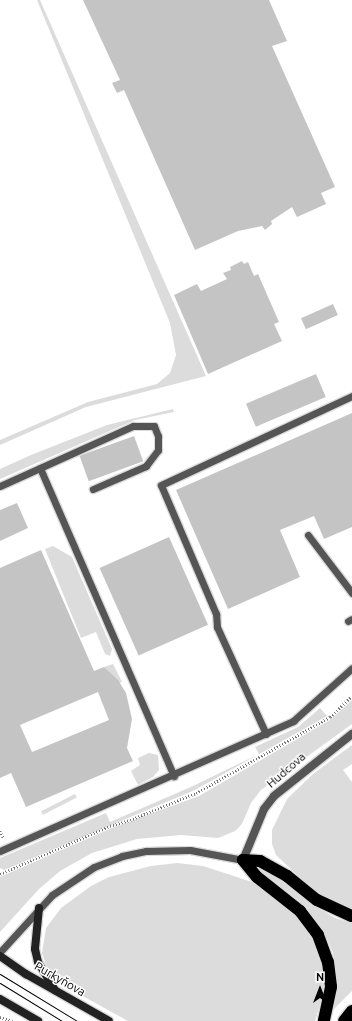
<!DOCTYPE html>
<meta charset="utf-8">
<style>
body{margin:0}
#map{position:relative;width:352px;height:1021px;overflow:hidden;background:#fff;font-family:Ubuntu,sans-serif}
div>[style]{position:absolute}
.green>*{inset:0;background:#dcdcdc;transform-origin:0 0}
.building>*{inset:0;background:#c4c4c4;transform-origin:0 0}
.path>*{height:2.5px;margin-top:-1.25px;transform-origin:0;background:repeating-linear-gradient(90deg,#777 0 1px,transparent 0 3px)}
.roads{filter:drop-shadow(1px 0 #dbdbdb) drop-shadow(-1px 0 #dbdbdb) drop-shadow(0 1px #dbdbdb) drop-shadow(0 -1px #dbdbdb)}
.lane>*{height:7px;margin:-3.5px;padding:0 3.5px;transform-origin:3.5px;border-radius:3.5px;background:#555}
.street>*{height:8px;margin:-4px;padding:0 4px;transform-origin:4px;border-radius:4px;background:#555}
.secondary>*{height:8px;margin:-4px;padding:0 4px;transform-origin:4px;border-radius:4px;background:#222}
.highway>*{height:12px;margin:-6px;padding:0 6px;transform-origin:6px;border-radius:6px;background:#000}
.tram>*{height:1px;margin:-0.5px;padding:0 0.5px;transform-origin:0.5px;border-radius:0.5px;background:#000}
span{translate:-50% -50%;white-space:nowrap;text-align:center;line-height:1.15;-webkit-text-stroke:3px #fff;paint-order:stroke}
.street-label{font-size:12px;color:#000}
.north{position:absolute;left:300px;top:969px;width:40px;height:40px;-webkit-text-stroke:3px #fff;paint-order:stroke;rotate:0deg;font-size:11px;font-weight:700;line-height:16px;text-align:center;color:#000}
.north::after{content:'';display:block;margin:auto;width:14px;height:18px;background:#000;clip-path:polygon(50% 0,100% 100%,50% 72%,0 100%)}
</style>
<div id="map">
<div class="green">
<div style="clip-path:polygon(37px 0,40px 0,206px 376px,86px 407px,0 445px,0 440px,88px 402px,157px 384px,170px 373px,176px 355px,170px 323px)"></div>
<div style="clip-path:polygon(173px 409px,174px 412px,135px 420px,0 479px,0 469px,31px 455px,107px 425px)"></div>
<div style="clip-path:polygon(53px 546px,72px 557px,112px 649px,110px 656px,105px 654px,96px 632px,81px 638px,45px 549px)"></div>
<div style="clip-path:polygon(113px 664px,122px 682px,119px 683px,104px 667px)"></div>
<div style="clip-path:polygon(352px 700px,352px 724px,261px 790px,251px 803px,242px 824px,235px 831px,218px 838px,181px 835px,137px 839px,92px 853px,60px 871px,39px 889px,0 932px,0 877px,112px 828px,199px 796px,330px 720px)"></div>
<div style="clip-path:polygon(320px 708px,327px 716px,195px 790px,4px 870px,0 868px,0 858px,106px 813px,110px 822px,193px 786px,259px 754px,255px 747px,298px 727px)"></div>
<div style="clip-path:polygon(352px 745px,352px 764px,343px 770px,352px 782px,352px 910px,330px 900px,310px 887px,276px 855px,272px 844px,272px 830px,287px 799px,313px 774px)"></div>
<div style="clip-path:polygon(149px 753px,158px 755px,159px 770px,153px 777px,138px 785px,131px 771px,140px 765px,138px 758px)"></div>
<div style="left:75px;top:794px;width:4px;height:38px;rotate:63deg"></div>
<div style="clip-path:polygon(177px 863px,203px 866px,249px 881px,268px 891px,300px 919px,321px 953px,324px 971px,325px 989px,315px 1021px,128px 1021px,59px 983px,46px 965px,42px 953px,46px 928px,61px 908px,91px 886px,109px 877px,151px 866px)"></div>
<div style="clip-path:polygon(257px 866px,281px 881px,315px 906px,335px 918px,352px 923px,352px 991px,334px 1009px,336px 972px,333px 953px,325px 934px,299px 901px,263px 874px)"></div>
</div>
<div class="building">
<div style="clip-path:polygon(83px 0,269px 0,287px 41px,272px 46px,335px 187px,321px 193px,326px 204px,297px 217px,292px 207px,271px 221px,272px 224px,265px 230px,262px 226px,238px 231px,195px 250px,124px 90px,117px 93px,112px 83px,120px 80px)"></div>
<div style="clip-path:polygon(242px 261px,244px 264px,248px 262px,254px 276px,258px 274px,279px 322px,274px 324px,282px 341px,208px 374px,174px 295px,197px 284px,201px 291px,227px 279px,223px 273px,231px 270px,230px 267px)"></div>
<div style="left:333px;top:304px;width:12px;height:35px;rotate:66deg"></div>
<div style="left:316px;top:374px;width:25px;height:76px;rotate:67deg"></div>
<div style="clip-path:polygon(352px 413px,352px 527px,324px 539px,314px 516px,280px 530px,300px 577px,228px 609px,176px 490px)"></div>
<div style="left:134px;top:436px;width:27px;height:58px;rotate:70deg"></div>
<div style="clip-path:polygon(17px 503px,28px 528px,0 541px,0 510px)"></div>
<div style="left:169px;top:537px;width:96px;height:76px;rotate:66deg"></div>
<div style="clip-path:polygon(evenodd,41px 550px,94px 671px,104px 667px,118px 680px,126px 693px,132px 719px,127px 748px,133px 761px,26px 807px,11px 773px,0 778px,0 568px,41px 550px,98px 692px,109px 720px,32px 752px,20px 725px,98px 692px)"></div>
</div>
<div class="path">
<div style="left:0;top:831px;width:9px;rotate:63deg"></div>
<div style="left:0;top:874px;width:120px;rotate:-23.6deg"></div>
<div style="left:110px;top:826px;width:21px;rotate:-17deg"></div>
<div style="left:130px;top:820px;width:71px;rotate:-22.2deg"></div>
<div style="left:196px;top:793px;width:154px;rotate:-29.6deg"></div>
<div style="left:330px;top:717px;width:30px;rotate:-44deg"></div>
<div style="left:0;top:1017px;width:13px;rotate:18deg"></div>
</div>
<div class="roads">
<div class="lane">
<div style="left:40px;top:468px;width:336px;rotate:66.5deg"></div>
<div style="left:0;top:486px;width:146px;rotate:-24.3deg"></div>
<div style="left:133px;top:426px;width:21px"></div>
<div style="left:154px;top:426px;width:11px;rotate:68deg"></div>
<div style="left:158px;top:436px;width:14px;rotate:90deg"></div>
<div style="left:158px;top:450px;width:20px;rotate:127deg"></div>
<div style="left:146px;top:466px;width:58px;rotate:156.5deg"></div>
<div style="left:308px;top:535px;width:73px;rotate:52.8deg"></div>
<div style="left:348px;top:621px;width:4px;rotate:-27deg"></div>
<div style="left:266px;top:734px;width:118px;rotate:-114.6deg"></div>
<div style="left:217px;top:627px;width:13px;rotate:-94deg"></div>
<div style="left:216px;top:614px;width:140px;rotate:-113.1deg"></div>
<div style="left:161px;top:485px;width:211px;rotate:-25deg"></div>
<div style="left:0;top:851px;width:321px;rotate:-23.9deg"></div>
<div style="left:293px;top:721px;width:79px;rotate:-41.9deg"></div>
<div style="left:0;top:952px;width:77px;rotate:-47.6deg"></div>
<div style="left:52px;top:895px;width:50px;rotate:-33.7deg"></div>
<div style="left:94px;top:867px;width:30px;rotate:-21deg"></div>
<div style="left:122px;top:856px;width:25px;rotate:-12deg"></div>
<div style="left:146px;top:851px;width:44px;rotate:-1.3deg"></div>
<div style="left:190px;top:850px;width:54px;rotate:10.7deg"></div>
</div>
<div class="street">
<div style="left:243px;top:860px;width:55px;rotate:-67.6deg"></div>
<div style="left:264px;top:809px;width:16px;rotate:-52deg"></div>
<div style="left:274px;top:796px;width:100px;rotate:-38.5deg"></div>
</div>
<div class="secondary">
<div style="left:39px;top:908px;width:41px;rotate:95.6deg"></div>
<div style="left:35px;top:949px;width:13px;rotate:77deg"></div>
<div style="left:38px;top:962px;width:33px;rotate:59deg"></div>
<div style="left:0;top:956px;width:32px;rotate:35deg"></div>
<div style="left:26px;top:974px;width:95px;rotate:29.5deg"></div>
<div style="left:0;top:999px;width:44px;rotate:30.1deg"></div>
</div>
<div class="highway">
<div style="left:243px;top:860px;width:22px;rotate:51deg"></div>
<div style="left:257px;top:877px;width:55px;rotate:38.3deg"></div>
<div style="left:300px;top:911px;width:30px;rotate:53deg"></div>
<div style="left:318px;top:935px;width:29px;rotate:70deg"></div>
<div style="left:328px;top:962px;width:25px;rotate:83deg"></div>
<div style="left:331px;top:987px;width:35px;rotate:102deg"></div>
<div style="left:243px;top:860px;width:17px;rotate:3deg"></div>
<div style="left:260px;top:861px;width:31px;rotate:29deg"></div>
<div style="left:287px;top:876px;width:38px;rotate:39deg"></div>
<div style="left:317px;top:900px;width:38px;rotate:25deg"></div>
<div style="left:344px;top:1021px;width:13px;rotate:-51deg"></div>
</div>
</div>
<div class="tram">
<div style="left:0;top:974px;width:90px;rotate:31.4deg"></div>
<div style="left:0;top:983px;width:73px;rotate:31.5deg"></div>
</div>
<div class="street-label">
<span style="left:286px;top:770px;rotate:-41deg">Hudcova</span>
<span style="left:60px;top:979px;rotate:30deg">Purkyňova</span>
</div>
<div class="north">N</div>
</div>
